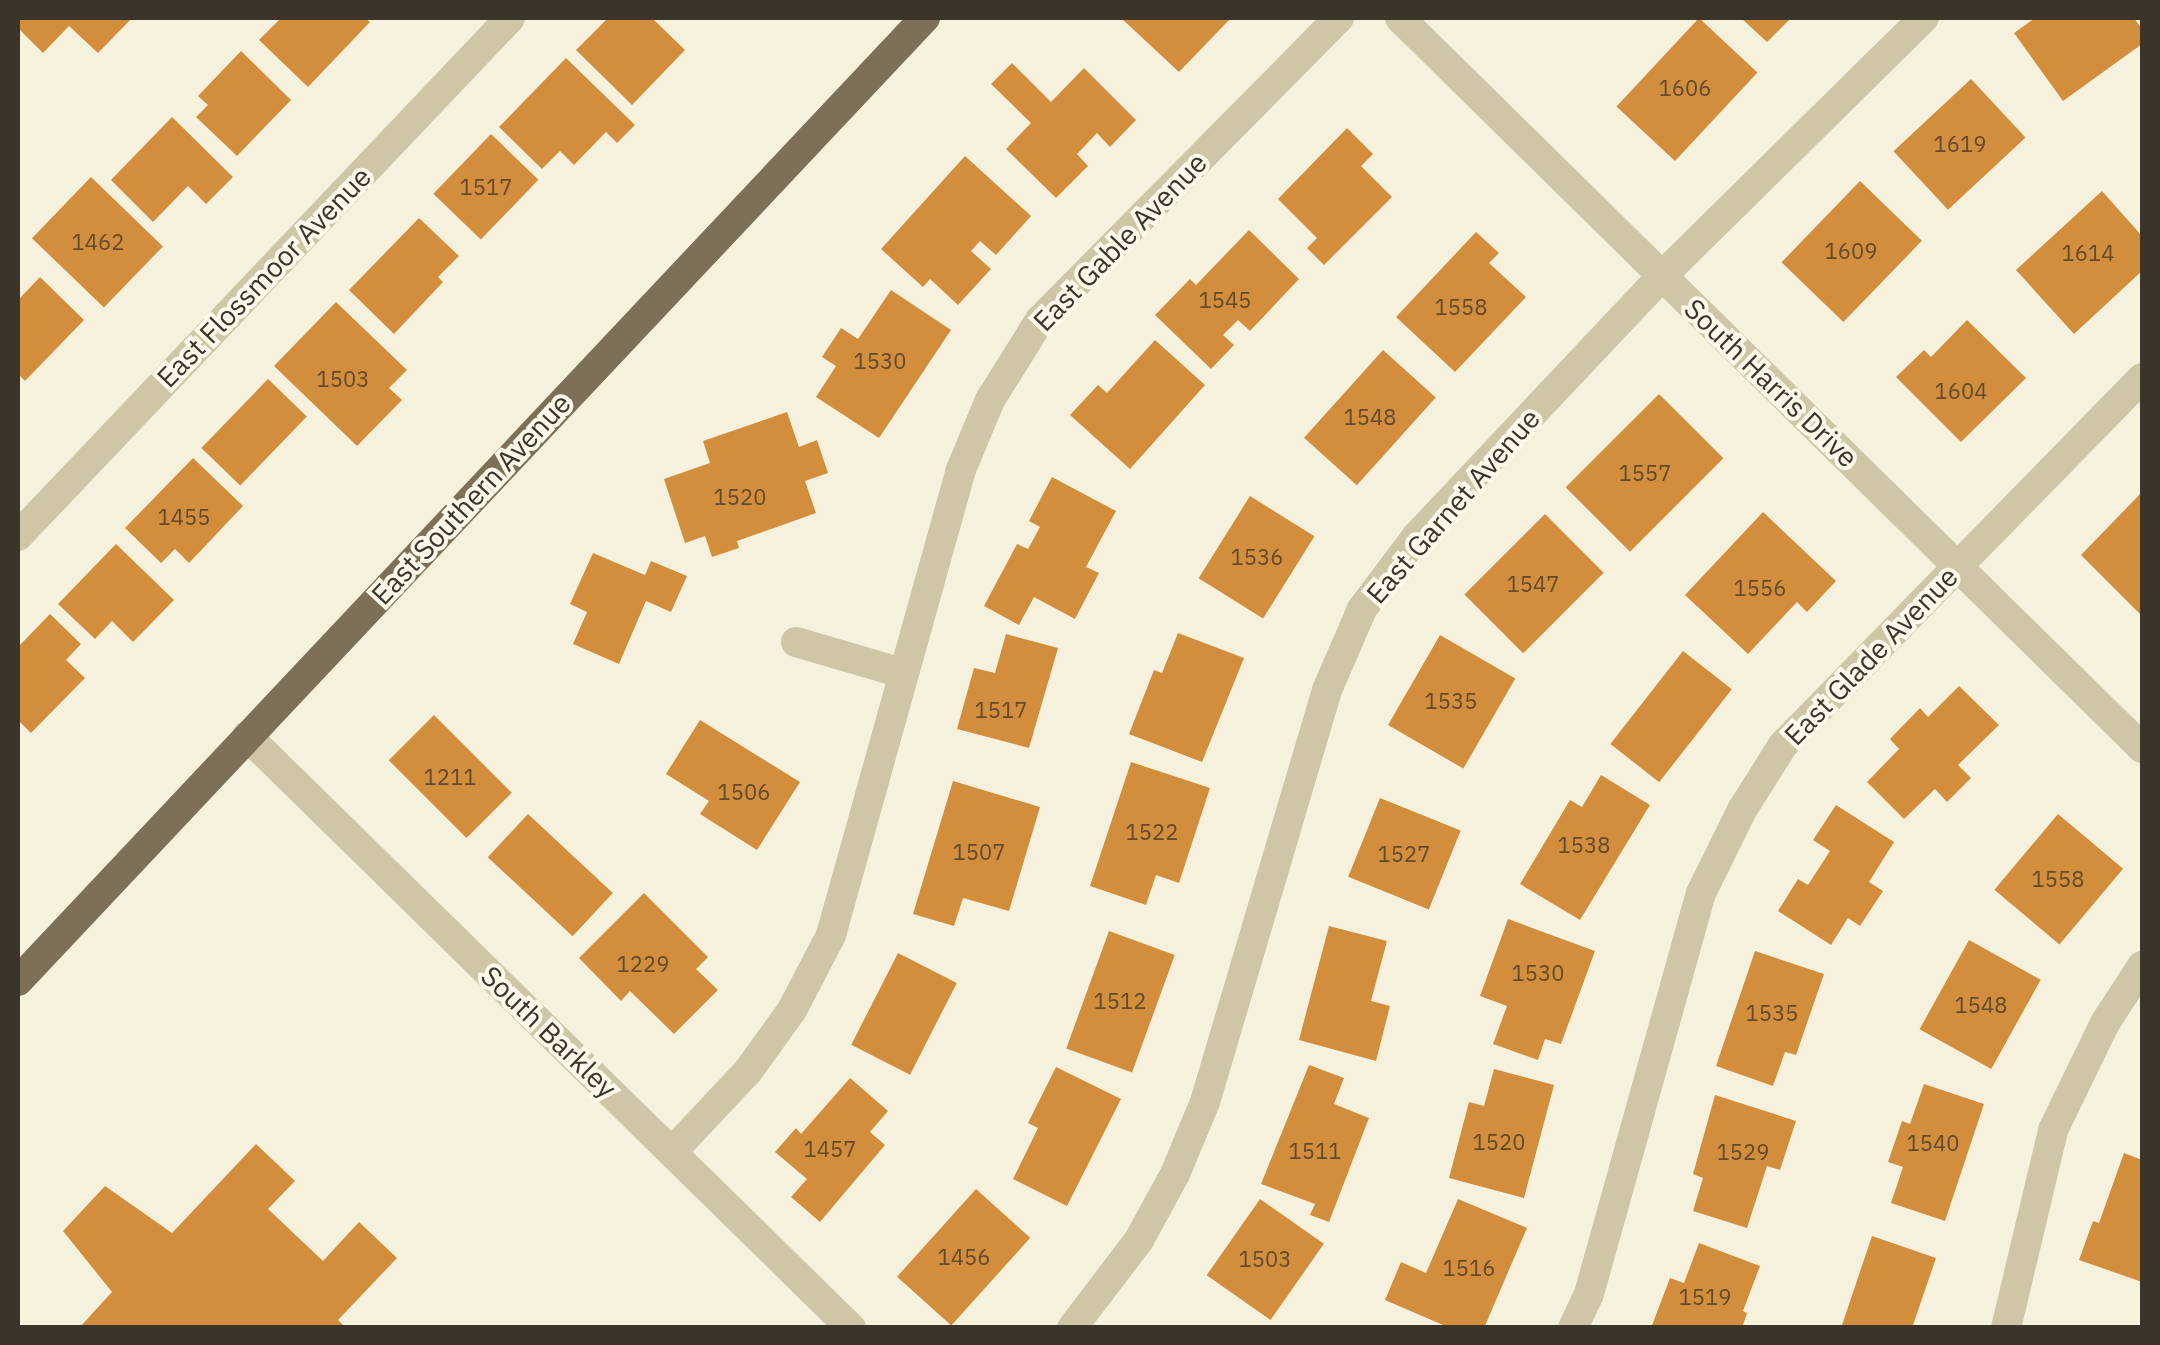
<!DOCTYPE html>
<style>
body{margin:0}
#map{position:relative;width:2160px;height:1345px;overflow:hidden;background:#f5f1dd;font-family:"IBM Plex Sans",sans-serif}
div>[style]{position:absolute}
.building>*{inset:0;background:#d38e3d;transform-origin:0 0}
.minor>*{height:30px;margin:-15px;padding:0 15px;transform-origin:15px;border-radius:15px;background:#cfc5a7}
.major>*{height:30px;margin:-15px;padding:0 15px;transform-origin:15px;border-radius:15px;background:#7e7058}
span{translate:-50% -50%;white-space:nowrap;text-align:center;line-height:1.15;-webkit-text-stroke:8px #fcf9ea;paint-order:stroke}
.number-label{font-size:22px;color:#614a2d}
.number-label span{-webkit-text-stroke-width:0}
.street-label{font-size:28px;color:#3b3428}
.frame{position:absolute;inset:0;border:20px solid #3b3428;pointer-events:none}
</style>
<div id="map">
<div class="building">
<div style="clip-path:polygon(18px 18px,132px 18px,98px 53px,69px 26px,43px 53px,18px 28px)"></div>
<div style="clip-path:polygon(281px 18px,365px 18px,370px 22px,308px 87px,259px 40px)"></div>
<div style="clip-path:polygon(608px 18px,652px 18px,685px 50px,632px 105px,576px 50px)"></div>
<div style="clip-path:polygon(1121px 18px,1231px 18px,1179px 72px)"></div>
<div style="left:1699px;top:18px;width:80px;height:121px;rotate:43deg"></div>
<div style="clip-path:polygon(1741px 18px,1791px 18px,1767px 42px)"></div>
<div style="clip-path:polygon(2035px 18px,2134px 18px,2142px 29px,2142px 44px,2063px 101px,2014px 33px)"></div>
<div style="clip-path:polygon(241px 51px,291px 100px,237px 156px,196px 117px,208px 105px,198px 96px)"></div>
<div style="clip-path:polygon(566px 58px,635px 125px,617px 143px,606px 132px,574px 165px,560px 151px,542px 169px,499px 127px)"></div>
<div style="clip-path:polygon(1012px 63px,1051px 102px,1084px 68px,1136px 120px,1110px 147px,1097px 133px,1077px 154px,1088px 166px,1056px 198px,1006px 149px,1031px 123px,991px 84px)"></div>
<div style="left:1971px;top:79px;width:80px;height:106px;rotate:47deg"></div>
<div style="clip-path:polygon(172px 117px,233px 177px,206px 204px,188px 186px,153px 222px,111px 180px)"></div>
<div style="clip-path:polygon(1347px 128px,1373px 154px,1361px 166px,1392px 197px,1324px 265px,1307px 248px,1317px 238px,1278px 199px)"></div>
<div style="left:491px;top:134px;width:66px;height:83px;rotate:44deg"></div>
<div style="clip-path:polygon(965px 156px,1031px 216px,996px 255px,980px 241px,971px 251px,991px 269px,958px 305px,930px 279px,923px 287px,881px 249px)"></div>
<div style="left:91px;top:177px;width:100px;height:85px;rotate:44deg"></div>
<div style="left:1860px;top:181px;width:86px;height:113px;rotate:44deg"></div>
<div style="clip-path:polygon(2102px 191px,2142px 236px,2142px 271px,2074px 334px,2016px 270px)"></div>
<div style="clip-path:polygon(419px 218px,459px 256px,438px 277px,443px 282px,394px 334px,349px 290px)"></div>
<div style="clip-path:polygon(1249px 230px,1299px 279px,1250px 331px,1238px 320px,1223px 335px,1234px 345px,1211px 369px,1155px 315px,1190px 279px,1196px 285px)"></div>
<div style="clip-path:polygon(1476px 232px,1499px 253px,1489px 263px,1526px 297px,1455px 372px,1396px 317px)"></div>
<div style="clip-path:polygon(40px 277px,84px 320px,25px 381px,18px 374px,18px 300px)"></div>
<div style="clip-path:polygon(891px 290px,951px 330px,879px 438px,816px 397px,836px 366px,822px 357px,841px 328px,858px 339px)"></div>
<div style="clip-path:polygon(336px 302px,407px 370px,389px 388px,402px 400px,357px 446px,274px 366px)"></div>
<div style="clip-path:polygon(1967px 320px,2026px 378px,1961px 442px,1896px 377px,1924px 350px,1931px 357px)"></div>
<div style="clip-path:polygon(1155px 340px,1205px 385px,1130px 469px,1070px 415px,1098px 385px,1107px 393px)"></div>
<div style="left:1383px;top:350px;width:71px;height:118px;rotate:42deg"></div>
<div style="left:268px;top:379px;width:54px;height:96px;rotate:44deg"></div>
<div style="left:1659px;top:394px;width:91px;height:132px;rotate:45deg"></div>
<div style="clip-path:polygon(787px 412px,799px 447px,817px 440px,828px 473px,805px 481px,816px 513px,737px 541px,739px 548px,712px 557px,705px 536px,685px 543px,664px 479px,710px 463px,703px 441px)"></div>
<div style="clip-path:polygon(193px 458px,243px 506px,189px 563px,175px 549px,161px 563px,125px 528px)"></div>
<div style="clip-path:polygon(1052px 477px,1116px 511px,1086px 567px,1099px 573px,1075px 619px,1034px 597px,1019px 625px,984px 606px,1017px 544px,1028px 549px,1040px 527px,1029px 521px)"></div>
<div style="clip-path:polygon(2142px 492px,2142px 616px,2081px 555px)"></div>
<div style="left:1250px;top:496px;width:76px;height:97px;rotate:32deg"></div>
<div style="clip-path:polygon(1763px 512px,1836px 581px,1807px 612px,1797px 602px,1748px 654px,1685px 595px)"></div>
<div style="left:1545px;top:514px;width:83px;height:114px;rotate:45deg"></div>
<div style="clip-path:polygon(116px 544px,174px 600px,133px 642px,112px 621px,95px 639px,58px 604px)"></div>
<div style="clip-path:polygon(593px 553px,645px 575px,651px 561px,687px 576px,671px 612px,646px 601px,619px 664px,573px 644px,587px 612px,570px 604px)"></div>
<div style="clip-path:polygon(50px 614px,81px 644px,66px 660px,85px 678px,31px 733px,18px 720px,18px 647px)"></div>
<div style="clip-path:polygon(1178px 633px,1244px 658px,1202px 762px,1129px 734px,1154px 670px,1162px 673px)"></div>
<div style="clip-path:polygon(1006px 634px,1058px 648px,1029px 748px,957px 729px,974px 668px,995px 673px)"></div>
<div style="left:1440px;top:635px;width:87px;height:104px;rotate:30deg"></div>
<div style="left:1683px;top:651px;width:62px;height:118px;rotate:38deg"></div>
<div style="clip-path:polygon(1959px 686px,1999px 725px,1958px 765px,1971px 778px,1947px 802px,1935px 789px,1904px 819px,1867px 782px,1899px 749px,1890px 739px,1920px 708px,1928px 717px)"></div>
<div style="left:434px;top:715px;width:110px;height:64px;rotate:45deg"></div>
<div style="clip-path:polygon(700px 720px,800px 782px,757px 850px,700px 814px,709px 801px,666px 774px)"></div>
<div style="clip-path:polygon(1131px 762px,1210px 788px,1179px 883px,1156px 875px,1146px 905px,1090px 886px)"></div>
<div style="clip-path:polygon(1601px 775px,1650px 805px,1580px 920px,1520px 884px,1570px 800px,1582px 807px)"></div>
<div style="clip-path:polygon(953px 781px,1040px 807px,1009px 911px,963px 898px,954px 926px,913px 914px)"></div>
<div style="left:1380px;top:798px;width:87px;height:85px;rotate:22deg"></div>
<div style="clip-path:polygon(1836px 805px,1894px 842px,1869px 882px,1883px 891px,1860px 926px,1848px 918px,1831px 945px,1778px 911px,1798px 879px,1808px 885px,1830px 851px,1813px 840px)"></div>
<div style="left:528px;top:814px;width:116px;height:59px;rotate:43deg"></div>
<div style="left:2058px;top:814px;width:85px;height:99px;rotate:40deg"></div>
<div style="clip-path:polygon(644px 893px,708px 957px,696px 969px,718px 990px,674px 1034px,630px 991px,621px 1001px,579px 958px)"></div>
<div style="clip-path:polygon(1508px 919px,1595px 951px,1561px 1044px,1545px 1039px,1538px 1060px,1493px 1044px,1507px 1006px,1480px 996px)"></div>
<div style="clip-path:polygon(1329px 926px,1387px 941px,1371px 1001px,1390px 1006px,1376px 1061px,1299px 1040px)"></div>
<div style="left:1109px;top:931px;width:70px;height:125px;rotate:20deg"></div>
<div style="left:1969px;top:940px;width:82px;height:102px;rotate:29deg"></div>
<div style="clip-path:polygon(1755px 951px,1824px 974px,1796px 1055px,1785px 1052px,1773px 1086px,1716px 1066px)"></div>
<div style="left:898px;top:953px;width:66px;height:103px;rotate:27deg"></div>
<div style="clip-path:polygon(1309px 1065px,1344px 1078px,1334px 1104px,1369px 1118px,1329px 1222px,1310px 1215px,1315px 1204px,1261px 1184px)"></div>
<div style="clip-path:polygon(1056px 1067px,1121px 1099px,1067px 1206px,1013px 1179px,1038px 1128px,1028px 1123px)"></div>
<div style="clip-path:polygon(1494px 1069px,1554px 1085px,1524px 1198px,1449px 1178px,1469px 1102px,1484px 1106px)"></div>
<div style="clip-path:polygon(850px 1078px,888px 1111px,870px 1132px,885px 1145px,820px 1222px,791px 1197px,807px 1179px,775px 1152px,796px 1128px,801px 1134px)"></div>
<div style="clip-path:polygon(1924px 1084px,1984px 1104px,1945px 1221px,1891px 1203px,1903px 1167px,1888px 1162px,1902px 1121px,1910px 1124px)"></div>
<div style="clip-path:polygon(1715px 1095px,1796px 1121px,1780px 1170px,1767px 1166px,1747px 1228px,1693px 1211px,1703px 1178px,1693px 1174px)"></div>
<div style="clip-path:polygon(256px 1144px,295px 1181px,268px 1209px,323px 1261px,359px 1222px,397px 1258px,338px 1320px,346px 1328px,79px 1328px,112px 1292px,63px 1231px,105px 1186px,172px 1233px)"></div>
<div style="clip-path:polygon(2124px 1153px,2142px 1160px,2142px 1282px,2079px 1260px,2093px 1221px,2099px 1223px)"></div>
<div style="left:976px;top:1189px;width:73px;height:118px;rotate:42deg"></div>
<div style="left:1260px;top:1199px;width:78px;height:93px;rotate:35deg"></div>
<div style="clip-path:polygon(1458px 1199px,1527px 1228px,1484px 1328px,1450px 1328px,1385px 1300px,1401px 1262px,1426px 1273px)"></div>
<div style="clip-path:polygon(1872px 1236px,1936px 1258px,1912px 1328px,1841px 1328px)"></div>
<div style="clip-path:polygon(1699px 1243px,1760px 1266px,1743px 1311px,1747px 1313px,1742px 1328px,1651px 1328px,1670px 1278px,1684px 1283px)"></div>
</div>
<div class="minor">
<div style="left:1400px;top:18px;width:1041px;rotate:44.53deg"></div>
<div style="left:18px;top:536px;width:714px;rotate:-46.47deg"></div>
<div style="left:796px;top:642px;width:110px;rotate:16.3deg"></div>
<div style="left:247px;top:736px;width:846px;rotate:44.43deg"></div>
<div style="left:672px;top:1152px;width:111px;rotate:-46.8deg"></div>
<div style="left:748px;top:1071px;width:75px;rotate:-54.2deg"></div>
<div style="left:792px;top:1010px;width:85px;rotate:-62.5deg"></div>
<div style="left:831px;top:935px;width:481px;rotate:-74.4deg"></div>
<div style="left:960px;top:472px;width:78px;rotate:-67.4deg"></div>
<div style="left:990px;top:400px;width:94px;rotate:-58deg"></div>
<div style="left:1040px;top:320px;width:425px;rotate:-45.3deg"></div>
<div style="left:1072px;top:1328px;width:111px;rotate:-52.7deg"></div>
<div style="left:1139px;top:1240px;width:75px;rotate:-61.4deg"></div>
<div style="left:1175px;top:1174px;width:78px;rotate:-67.4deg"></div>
<div style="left:1205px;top:1102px;width:430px;rotate:-73.5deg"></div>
<div style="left:1327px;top:690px;width:88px;rotate:-66.6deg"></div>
<div style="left:1362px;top:609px;width:91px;rotate:-53deg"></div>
<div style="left:1417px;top:536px;width:357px;rotate:-46.7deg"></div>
<div style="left:1662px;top:276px;width:368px;rotate:-44.6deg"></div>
<div style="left:1573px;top:1328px;width:38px;rotate:-65deg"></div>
<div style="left:1589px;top:1294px;width:416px;rotate:-74.4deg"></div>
<div style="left:1701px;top:893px;width:93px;rotate:-63.7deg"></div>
<div style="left:1742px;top:810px;width:77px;rotate:-57.8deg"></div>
<div style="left:1783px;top:745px;width:513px;rotate:-45.63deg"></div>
<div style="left:2006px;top:1328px;width:204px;rotate:-76.6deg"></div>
<div style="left:2053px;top:1130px;width:119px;rotate:-64.1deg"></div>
<div style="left:2105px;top:1023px;width:68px;rotate:-57deg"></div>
</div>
<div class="major">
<div style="left:18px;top:981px;width:1323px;rotate:-46.72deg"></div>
</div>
<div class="number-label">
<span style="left:1685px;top:88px">1606</span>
<span style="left:1960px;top:144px">1619</span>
<span style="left:486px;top:187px">1517</span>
<span style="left:98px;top:242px">1462</span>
<span style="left:1851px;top:251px">1609</span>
<span style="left:2088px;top:253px">1614</span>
<span style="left:1225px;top:300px">1545</span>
<span style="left:1461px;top:307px">1558</span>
<span style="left:880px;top:361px">1530</span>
<span style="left:343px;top:379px">1503</span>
<span style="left:1961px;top:391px">1604</span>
<span style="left:1370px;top:417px">1548</span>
<span style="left:1645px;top:473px">1557</span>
<span style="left:740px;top:497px">1520</span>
<span style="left:184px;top:517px">1455</span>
<span style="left:1257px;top:557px">1536</span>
<span style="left:1533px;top:584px">1547</span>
<span style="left:1760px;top:588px">1556</span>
<span style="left:1451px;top:701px">1535</span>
<span style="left:1001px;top:710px">1517</span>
<span style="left:450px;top:777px">1211</span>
<span style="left:744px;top:792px">1506</span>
<span style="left:1152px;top:832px">1522</span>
<span style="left:1584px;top:845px">1538</span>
<span style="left:979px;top:852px">1507</span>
<span style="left:1404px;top:854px">1527</span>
<span style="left:2058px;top:879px">1558</span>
<span style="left:643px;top:964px">1229</span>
<span style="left:1538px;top:973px">1530</span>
<span style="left:1120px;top:1001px">1512</span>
<span style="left:1981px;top:1005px">1548</span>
<span style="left:1772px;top:1013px">1535</span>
<span style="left:1499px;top:1142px">1520</span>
<span style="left:1933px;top:1143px">1540</span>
<span style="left:830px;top:1149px">1457</span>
<span style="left:1315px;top:1151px">1511</span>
<span style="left:1743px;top:1152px">1529</span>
<span style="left:964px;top:1257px">1456</span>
<span style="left:1265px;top:1259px">1503</span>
<span style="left:1469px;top:1268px">1516</span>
<span style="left:1705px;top:1297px">1519</span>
</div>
<div class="street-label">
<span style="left:1120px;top:242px;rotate:-46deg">East Gable Avenue</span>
<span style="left:264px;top:277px;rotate:-46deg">East Flossmoor Avenue</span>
<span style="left:1771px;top:383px;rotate:44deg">South Harris Drive</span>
<span style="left:471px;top:499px;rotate:-47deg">East Southern Avenue</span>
<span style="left:1453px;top:506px;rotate:-49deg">East Garnet Avenue</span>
<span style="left:1871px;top:656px;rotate:-46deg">East Glade Avenue</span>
<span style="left:549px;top:1032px;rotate:44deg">South Barkley</span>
</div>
<div class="frame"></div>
</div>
